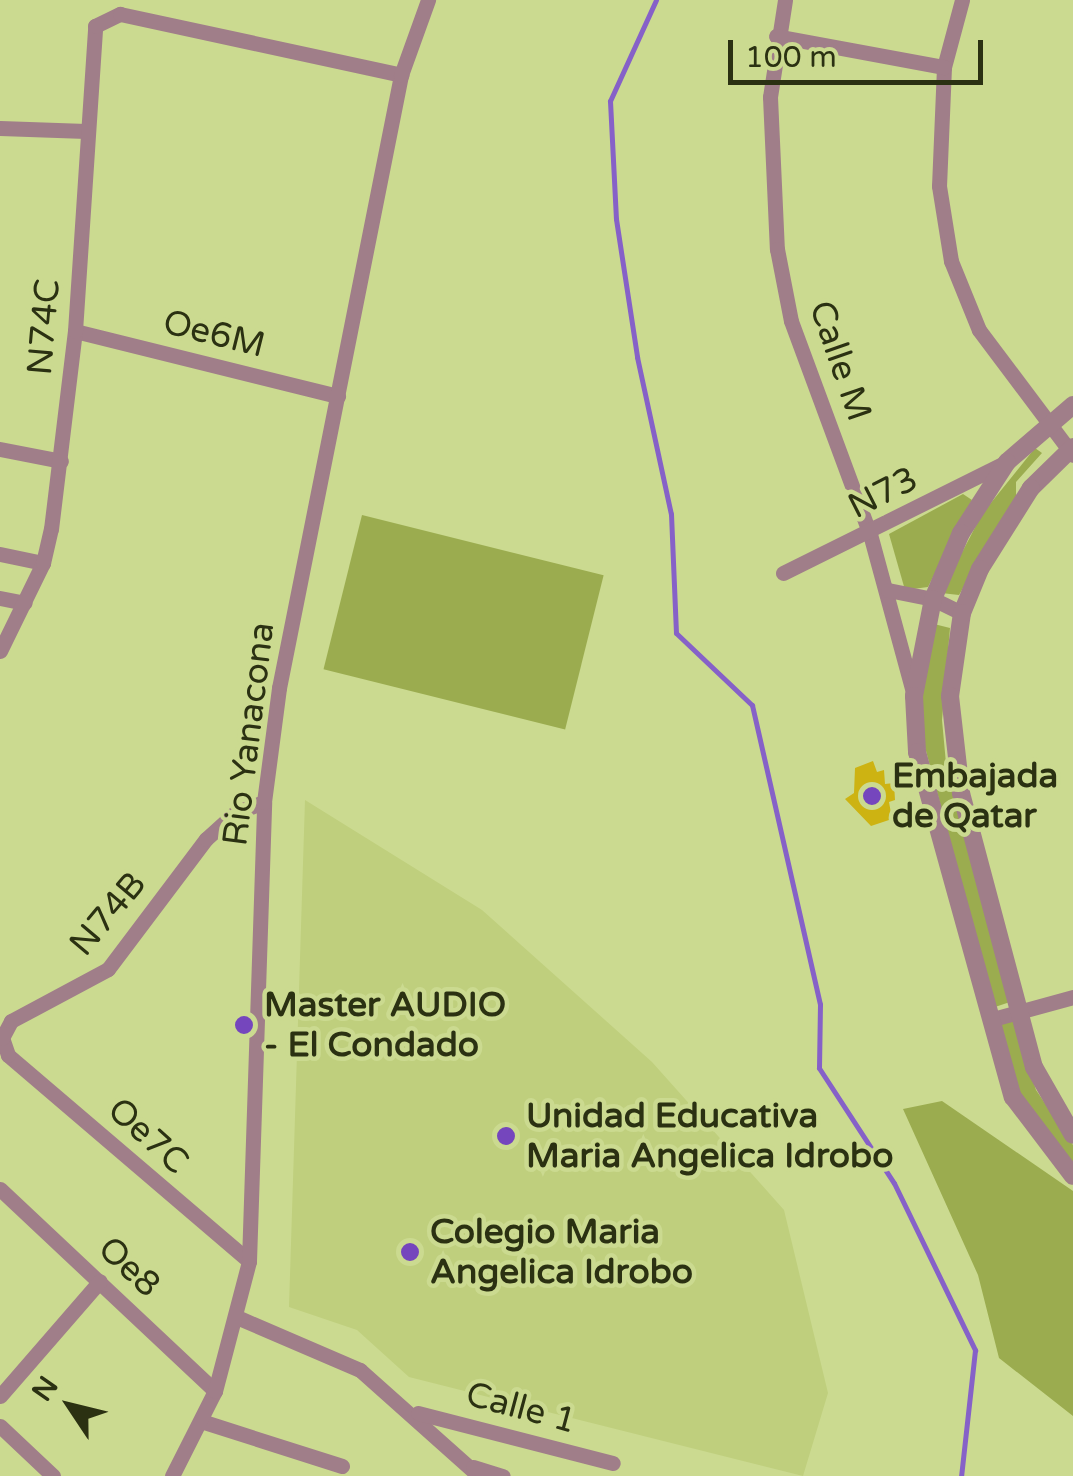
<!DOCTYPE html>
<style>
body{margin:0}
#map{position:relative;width:1073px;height:1476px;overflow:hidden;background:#cbda90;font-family:"Varela Round",sans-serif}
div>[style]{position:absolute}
.built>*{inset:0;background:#bfcf7d}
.green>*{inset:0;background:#9bac4f;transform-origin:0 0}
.stream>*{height:5px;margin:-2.5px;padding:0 2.5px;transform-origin:2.5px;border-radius:2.5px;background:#8661c8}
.building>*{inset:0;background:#cdb312}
.minor>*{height:15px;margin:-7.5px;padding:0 7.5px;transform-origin:7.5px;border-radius:7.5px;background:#a07e89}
.tertiary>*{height:18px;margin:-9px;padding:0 9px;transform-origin:9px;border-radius:9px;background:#a07e89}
.dots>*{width:28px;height:28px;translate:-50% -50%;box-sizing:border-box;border:5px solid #cbda90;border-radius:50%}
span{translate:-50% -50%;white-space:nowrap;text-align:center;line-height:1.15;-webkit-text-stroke:9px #cbda90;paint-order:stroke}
.street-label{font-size:35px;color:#2b3112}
.poi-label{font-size:35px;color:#2b3112;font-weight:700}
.left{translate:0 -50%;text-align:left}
.north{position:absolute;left:20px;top:1356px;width:100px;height:100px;-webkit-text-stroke:8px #cbda90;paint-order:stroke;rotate:305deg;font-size:28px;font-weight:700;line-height:40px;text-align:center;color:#2b3112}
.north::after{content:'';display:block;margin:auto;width:35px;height:45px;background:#2b3112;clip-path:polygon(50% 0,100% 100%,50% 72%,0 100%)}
.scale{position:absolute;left:728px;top:40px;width:255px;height:45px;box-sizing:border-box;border:5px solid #2b3112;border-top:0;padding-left:12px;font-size:30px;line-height:35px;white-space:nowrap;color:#2b3112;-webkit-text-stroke:8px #cbda90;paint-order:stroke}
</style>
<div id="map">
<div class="built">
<div style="clip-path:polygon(305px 800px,482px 910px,652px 1062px,784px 1210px,828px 1393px,803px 1476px,409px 1377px,357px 1330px,289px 1307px)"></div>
</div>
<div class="green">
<div style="clip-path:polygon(1035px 448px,1042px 453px,1016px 482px,1016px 496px,959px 595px,941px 593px,982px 514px)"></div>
<div style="clip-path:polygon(963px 494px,972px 500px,928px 587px,905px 590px,889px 534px)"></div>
<div style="left:362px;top:515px;width:249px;height:159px;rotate:14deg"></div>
<div style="clip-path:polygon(934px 624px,950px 628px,942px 720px,947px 774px,1010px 1002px,995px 1007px,922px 736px,922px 687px)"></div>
<div style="clip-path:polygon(1014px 1020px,1036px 1090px,1073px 1145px,1073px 1168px,1019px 1094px,1000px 1023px)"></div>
<div style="clip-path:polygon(942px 1101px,1073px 1191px,1073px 1416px,999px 1358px,978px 1275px,903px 1109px)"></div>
</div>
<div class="stream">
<div style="left:656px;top:0;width:111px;rotate:114.5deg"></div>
<div style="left:610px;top:101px;width:118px;rotate:87.1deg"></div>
<div style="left:616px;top:219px;width:140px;rotate:81.3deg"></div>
<div style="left:637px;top:357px;width:161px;rotate:77.8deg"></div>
<div style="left:671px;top:514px;width:119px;rotate:87.6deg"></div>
<div style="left:676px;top:633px;width:105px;rotate:43.5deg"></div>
<div style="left:752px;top:705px;width:307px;rotate:77.2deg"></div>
<div style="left:820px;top:1004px;width:64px;rotate:90.9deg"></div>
<div style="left:819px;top:1068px;width:137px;rotate:56.9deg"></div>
<div style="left:894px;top:1183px;width:186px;rotate:64.1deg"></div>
<div style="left:975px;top:1350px;width:127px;rotate:96.3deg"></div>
</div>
<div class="building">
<div style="clip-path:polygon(873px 761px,877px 772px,884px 770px,885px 784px,894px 783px,895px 800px,889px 802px,892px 819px,871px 826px,845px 799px,854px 793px,855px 768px)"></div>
</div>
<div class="minor">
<div style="left:785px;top:0;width:98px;rotate:98.8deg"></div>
<div style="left:770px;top:97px;width:152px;rotate:87.4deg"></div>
<div style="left:777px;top:249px;width:73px;rotate:79deg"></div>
<div style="left:791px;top:321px;width:227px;rotate:69.7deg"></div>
<div style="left:870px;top:534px;width:168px;rotate:74.8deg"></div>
<div style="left:962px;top:0;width:69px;rotate:105deg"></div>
<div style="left:944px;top:67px;width:119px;rotate:92.4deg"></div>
<div style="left:939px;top:186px;width:76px;rotate:80.9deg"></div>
<div style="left:951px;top:261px;width:74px;rotate:67.9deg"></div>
<div style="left:979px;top:330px;width:156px;rotate:53.1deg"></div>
<div style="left:776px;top:36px;width:171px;rotate:10.5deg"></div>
<div style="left:0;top:128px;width:86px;rotate:2deg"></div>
<div style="left:75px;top:331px;width:271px;rotate:13.9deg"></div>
<div style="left:0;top:449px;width:62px;rotate:11.1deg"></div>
<div style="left:0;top:554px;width:44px;rotate:11.8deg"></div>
<div style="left:783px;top:573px;width:250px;rotate:-26.4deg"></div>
<div style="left:888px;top:590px;width:46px;rotate:11.3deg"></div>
<div style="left:933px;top:599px;width:32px;rotate:26deg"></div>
<div style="left:0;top:598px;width:25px;rotate:11deg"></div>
<div style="left:0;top:651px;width:98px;rotate:-64deg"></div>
<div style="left:43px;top:563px;width:35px;rotate:-77deg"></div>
<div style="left:51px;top:529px;width:199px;rotate:-83.1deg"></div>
<div style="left:75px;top:331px;width:306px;rotate:-86.2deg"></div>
<div style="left:95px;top:26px;width:28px;rotate:-26deg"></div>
<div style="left:120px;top:14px;width:288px;rotate:12.2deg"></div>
<div style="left:993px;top:1019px;width:83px;rotate:-15.4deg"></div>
<div style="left:0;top:1189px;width:295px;rotate:43.2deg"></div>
<div style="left:249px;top:1261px;width:317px;rotate:-139.5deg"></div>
<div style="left:8px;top:1055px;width:18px;rotate:-109deg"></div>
<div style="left:2px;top:1038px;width:19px;rotate:-62deg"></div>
<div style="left:11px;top:1021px;width:110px;rotate:-28.2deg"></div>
<div style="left:108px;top:969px;width:163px;rotate:-53deg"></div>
<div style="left:206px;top:839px;width:39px;rotate:-42deg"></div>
<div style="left:235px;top:813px;width:31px;rotate:-21deg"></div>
<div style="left:239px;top:1318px;width:132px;rotate:23.3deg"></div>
<div style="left:360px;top:1370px;width:159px;rotate:41.7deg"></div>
<div style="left:0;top:1396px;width:152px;rotate:-49deg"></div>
<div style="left:418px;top:1413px;width:201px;rotate:14.4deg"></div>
<div style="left:201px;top:1421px;width:148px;rotate:17.7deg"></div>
<div style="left:0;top:1426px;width:73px;rotate:43.3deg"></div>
<div style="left:473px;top:1467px;width:31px;rotate:17deg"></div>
<div style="left:172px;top:1476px;width:95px;rotate:-63.2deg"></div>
<div style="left:215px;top:1391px;width:134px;rotate:-75.3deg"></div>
<div style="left:249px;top:1261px;width:459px;rotate:-88.1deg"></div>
<div style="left:264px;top:802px;width:115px;rotate:-82.5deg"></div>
<div style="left:279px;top:688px;width:625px;rotate:-78.74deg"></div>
<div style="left:401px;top:75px;width:80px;rotate:-70.2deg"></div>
</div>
<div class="tertiary">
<div style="left:1073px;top:405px;width:87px;rotate:139.2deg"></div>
<div style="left:1007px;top:462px;width:85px;rotate:122.9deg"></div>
<div style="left:961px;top:533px;width:72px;rotate:113deg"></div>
<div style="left:933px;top:599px;width:99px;rotate:101.1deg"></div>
<div style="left:914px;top:696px;width:56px;rotate:86.9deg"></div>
<div style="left:917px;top:752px;width:358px;rotate:74.5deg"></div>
<div style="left:1013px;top:1097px;width:99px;rotate:52.8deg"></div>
<div style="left:1073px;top:447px;width:59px;rotate:135.7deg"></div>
<div style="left:1031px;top:488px;width:96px;rotate:122.2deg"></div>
<div style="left:980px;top:569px;width:48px;rotate:112.2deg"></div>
<div style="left:962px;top:613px;width:84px;rotate:98.2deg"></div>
<div style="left:950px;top:696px;width:98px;rotate:83.5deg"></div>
<div style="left:961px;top:793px;width:284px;rotate:75.1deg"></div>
<div style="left:1034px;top:1067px;width:78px;rotate:60.2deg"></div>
</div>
<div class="dots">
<div style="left:872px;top:796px;background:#7546bd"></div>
<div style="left:244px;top:1025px;background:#7546bd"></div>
<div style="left:506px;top:1136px;background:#7546bd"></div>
<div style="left:410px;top:1252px;background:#7546bd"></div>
</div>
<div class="street-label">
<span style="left:44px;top:327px;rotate:-85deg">N74C</span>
<span style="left:214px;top:334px;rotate:14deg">Oe6M</span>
<span style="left:840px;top:361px;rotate:71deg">Calle M</span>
<span style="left:883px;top:493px;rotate:-27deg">N73</span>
<span style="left:249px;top:734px;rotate:-83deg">Rio Yanacona</span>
<span style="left:108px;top:914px;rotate:-50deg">N74B</span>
<span style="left:148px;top:1136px;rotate:42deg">Oe7C</span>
<span style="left:129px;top:1267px;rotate:43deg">Oe8</span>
<span style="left:521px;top:1408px;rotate:15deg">Calle 1</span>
</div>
<div class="poi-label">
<span class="left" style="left:892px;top:796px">Embajada<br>de Qatar</span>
<span class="left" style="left:264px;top:1025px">Master AUDIO<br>- El Condado</span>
<span class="left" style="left:526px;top:1136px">Unidad Educativa<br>Maria Angelica Idrobo</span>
<span class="left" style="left:430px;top:1252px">Colegio Maria<br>Angelica Idrobo</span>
</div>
<div class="north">N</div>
<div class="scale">100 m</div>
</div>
